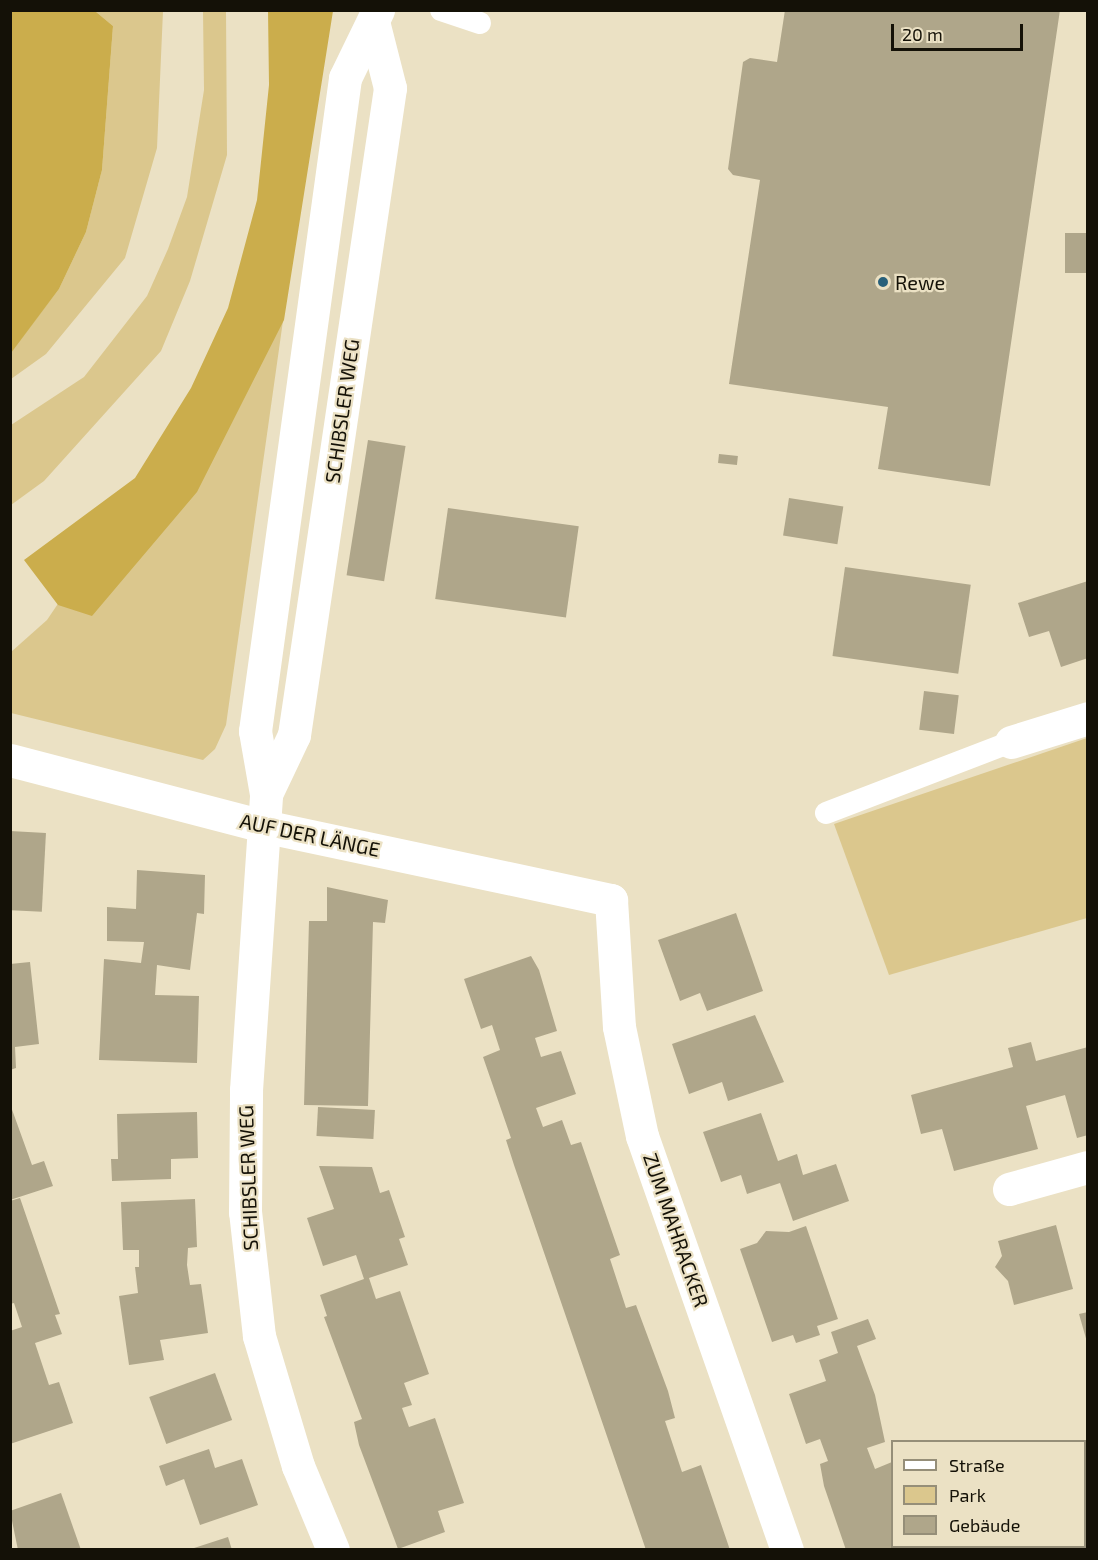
<!DOCTYPE html>
<meta charset="utf-8">
<style>
body{margin:0}
#map{position:relative;width:1098px;height:1560px;overflow:hidden;background:#ebe1c4;font-family:"Exo 2",sans-serif}
div>[style]{position:absolute}
.green>*{inset:0;background:#dbc78d}
.forest>*{inset:0;background:#cbad4c}
.building>*{inset:0;background:#afa68a;transform-origin:0 0}
.lane>*{height:22px;margin:-11px;padding:0 11px;transform-origin:11px;border-radius:11px;background:#fff}
.street>*{height:33px;margin:-16.5px;padding:0 16.5px;transform-origin:16.5px;border-radius:16.5px;background:#fff}
.dots>*{width:16px;height:16px;translate:-50% -50%;box-sizing:border-box;border:3px solid #ebe1c4;border-radius:50%}
span{translate:-50% -50%;white-space:nowrap;text-align:center;line-height:1.15;-webkit-text-stroke:4.5px #ebe1c4;paint-order:stroke}
.poi-label{font-size:20px;color:#141107}
.left{translate:0 -50%;text-align:left}
.street-label{font-size:20px;color:#141107}
.frame{position:absolute;inset:0;border:12px solid #141107;pointer-events:none}
.legend{position:absolute;left:891px;top:1440px;width:195px;height:108px;box-sizing:border-box;background:#ebe1c4;border:2px solid #958e78;margin:0;padding:8px 10px;list-style:none;font-size:18px;color:#141107}
.legend li{display:flex;align-items:center;gap:12px;height:30px}
.legend b{width:30px;border:2px solid #958e78}
.scale{position:absolute;left:891px;top:24px;width:132px;height:27px;box-sizing:border-box;border:3px solid #141107;border-top:0;padding-left:8px;font-size:18px;line-height:21px;white-space:nowrap;color:#141107;-webkit-text-stroke:4px #ebe1c4;paint-order:stroke}
</style>
<div id="map">
<div class="green">
<div style="clip-path:polygon(95px 11px,163px 11px,157px 148px,125px 258px,46px 354px,11px 379px,10px 353px,59px 289px,86px 232px,102px 170px,113px 26px)"></div>
<div style="clip-path:polygon(203px 11px,226px 11px,227px 155px,190px 281px,161px 351px,44px 481px,11px 505px,11px 425px,84px 377px,147px 296px,168px 249px,187px 197px,204px 90px)"></div>
<div style="clip-path:polygon(292px 257px,226px 725px,215px 749px,203px 760px,11px 713px,11px 652px,47px 620px)"></div>
<div style="clip-path:polygon(1087px 738px,1087px 918px,889px 975px,834px 824px)"></div>
</div>
<div class="forest">
<div style="clip-path:polygon(11px 10px,95px 11px,113px 26px,102px 170px,86px 232px,59px 289px,11px 353px)"></div>
<div style="clip-path:polygon(268px 11px,333px 11px,284px 320px,197px 492px,92px 616px,58px 605px,24px 560px,135px 478px,191px 388px,228px 308px,257px 200px,269px 85px)"></div>
</div>
<div class="building">
<div style="clip-path:polygon(785px 10px,1060px 10px,990px 486px,878px 469px,888px 407px,729px 384px,760px 180px,733px 175px,728px 169px,743px 62px,750px 58px,777px 62px)"></div>
<div style="left:1065px;top:233px;width:23px;height:40px"></div>
<div style="left:368px;top:440px;width:38px;height:137px;rotate:9deg"></div>
<div style="left:719px;top:454px;width:19px;height:9px;rotate:6deg"></div>
<div style="left:789px;top:498px;width:55px;height:38px;rotate:9deg"></div>
<div style="left:448px;top:508px;width:132px;height:92px;rotate:8deg"></div>
<div style="left:845px;top:567px;width:127px;height:90px;rotate:8deg"></div>
<div style="clip-path:polygon(1088px 581px,1088px 658px,1061px 667px,1049px 631px,1029px 637px,1018px 603px)"></div>
<div style="left:924px;top:691px;width:35px;height:39px;rotate:7deg"></div>
<div style="left:10px;top:831px;width:36px;height:79px;rotate:3deg"></div>
<div style="clip-path:polygon(137px 870px,205px 875px,204px 914px,197px 913px,190px 970px,157px 965px,155px 995px,199px 996px,197px 1063px,99px 1060px,104px 959px,141px 963px,144px 942px,107px 941px,107px 907px,136px 909px)"></div>
<div style="clip-path:polygon(327px 887px,388px 900px,385px 923px,373px 922px,368px 1106px,304px 1105px,309px 921px,327px 921px)"></div>
<div style="clip-path:polygon(736px 913px,763px 991px,707px 1011px,700px 993px,680px 1001px,658px 940px)"></div>
<div style="clip-path:polygon(531px 956px,539px 970px,557px 1031px,535px 1038px,541px 1057px,561px 1051px,576px 1094px,536px 1108px,543px 1127px,562px 1120px,571px 1145px,581px 1142px,620px 1255px,610px 1259px,626px 1308px,636px 1305px,668px 1391px,675px 1418px,665px 1421px,682px 1472px,701px 1465px,730px 1550px,646px 1550px,514px 1165px,506px 1140px,511px 1138px,483px 1057px,500px 1050px,492px 1025px,481px 1029px,464px 979px)"></div>
<div style="clip-path:polygon(30px 962px,39px 1044px,15px 1047px,16px 1068px,10px 1070px,10px 964px)"></div>
<div style="clip-path:polygon(755px 1015px,784px 1082px,728px 1101px,722px 1082px,689px 1094px,672px 1044px)"></div>
<div style="clip-path:polygon(1031px 1042px,1036px 1061px,1088px 1047px,1088px 1135px,1077px 1138px,1065px 1095px,1026px 1106px,1038px 1149px,954px 1171px,942px 1129px,921px 1134px,911px 1095px,1013px 1067px,1008px 1048px)"></div>
<div style="clip-path:polygon(10px 1104px,32px 1165px,44px 1161px,53px 1186px,10px 1200px)"></div>
<div style="left:318px;top:1107px;width:57px;height:29px;rotate:3deg"></div>
<div style="clip-path:polygon(197px 1112px,198px 1158px,171px 1159px,171px 1179px,112px 1181px,111px 1159px,118px 1159px,117px 1114px)"></div>
<div style="clip-path:polygon(761px 1113px,778px 1161px,797px 1154px,803px 1175px,836px 1164px,849px 1201px,793px 1221px,780px 1183px,747px 1194px,741px 1175px,721px 1182px,703px 1132px)"></div>
<div style="clip-path:polygon(319px 1166px,372px 1167px,380px 1193px,389px 1190px,405px 1237px,399px 1239px,408px 1265px,369px 1278px,376px 1299px,400px 1291px,429px 1374px,404px 1383px,412px 1405px,402px 1408px,409px 1427px,435px 1418px,464px 1503px,438px 1511px,445px 1532px,398px 1549px,359px 1445px,354px 1422px,362px 1419px,324px 1317px,327px 1316px,320px 1295px,364px 1279px,356px 1255px,323px 1266px,307px 1218px,334px 1209px)"></div>
<div style="clip-path:polygon(20px 1198px,60px 1314px,55px 1315px,62px 1334px,35px 1343px,49px 1385px,59px 1382px,73px 1423px,10px 1444px,10px 1331px,22px 1327px,14px 1303px,10px 1304px,10px 1201px)"></div>
<div style="clip-path:polygon(195px 1199px,197px 1247px,188px 1248px,187px 1265px,190px 1285px,201px 1284px,208px 1333px,160px 1340px,164px 1360px,129px 1365px,119px 1296px,138px 1293px,135px 1267px,139px 1267px,139px 1250px,123px 1250px,121px 1202px)"></div>
<div style="clip-path:polygon(1056px 1225px,1073px 1289px,1014px 1305px,1008px 1281px,995px 1267px,1002px 1256px,998px 1241px)"></div>
<div style="clip-path:polygon(806px 1226px,838px 1319px,817px 1326px,820px 1335px,796px 1343px,793px 1335px,772px 1342px,740px 1249px,757px 1243px,766px 1231px,789px 1232px)"></div>
<div style="clip-path:polygon(1088px 1312px,1088px 1342px,1087px 1342px,1079px 1314px)"></div>
<div style="clip-path:polygon(868px 1319px,876px 1339px,857px 1346px,875px 1395px,885px 1442px,867px 1448px,875px 1469px,892px 1462px,892px 1546px,931px 1550px,846px 1550px,824px 1486px,820px 1464px,828px 1461px,820px 1439px,806px 1444px,789px 1394px,826px 1381px,819px 1360px,838px 1353px,831px 1332px)"></div>
<div style="left:215px;top:1373px;width:50px;height:70px;rotate:70deg"></div>
<div style="clip-path:polygon(209px 1449px,215px 1468px,242px 1459px,258px 1505px,200px 1525px,184px 1479px,166px 1486px,159px 1466px)"></div>
<div style="left:1088px;top:1454px;width:65px;height:4px;rotate:90deg"></div>
<div style="clip-path:polygon(61px 1493px,81px 1550px,18px 1550px,10px 1511px)"></div>
<div style="clip-path:polygon(228px 1537px,232px 1550px,191px 1550px,191px 1549px)"></div>
<div style="left:1035px;top:1546px;width:46px;height:4px"></div>
</div>
<div class="lane">
<div style="left:441px;top:10px;width:41px;rotate:18.4deg"></div>
<div style="left:826px;top:813px;width:198px;rotate:-21deg"></div>
</div>
<div class="street">
<div style="left:1011px;top:742px;width:81px;rotate:-17.3deg"></div>
<div style="left:10px;top:760px;width:261px;rotate:14.6deg"></div>
<div style="left:263px;top:826px;width:356px;rotate:12deg"></div>
<div style="left:611px;top:900px;width:127px;rotate:86.4deg"></div>
<div style="left:619px;top:1027px;width:111px;rotate:78.1deg"></div>
<div style="left:642px;top:1136px;width:439px;rotate:70.7deg"></div>
<div style="left:266px;top:794px;width:65px;rotate:-64.6deg"></div>
<div style="left:294px;top:735px;width:654px;rotate:-81.56deg"></div>
<div style="left:390px;top:88px;width:65px;rotate:-104.3deg"></div>
<div style="left:1009px;top:1189px;width:82px;rotate:-15.6deg"></div>
<div style="left:333px;top:1550px;width:91px;rotate:-112.6deg"></div>
<div style="left:298px;top:1466px;width:136px;rotate:-106.7deg"></div>
<div style="left:259px;top:1336px;width:125px;rotate:-96.4deg"></div>
<div style="left:245px;top:1212px;width:122px;rotate:-89.5deg"></div>
<div style="left:246px;top:1090px;width:297px;rotate:-86.1deg"></div>
<div style="left:266px;top:794px;width:64px;rotate:-99.9deg"></div>
<div style="left:255px;top:731px;width:659px;rotate:-82.15deg"></div>
<div style="left:345px;top:78px;width:76px;rotate:-64.1deg"></div>
</div>
<div class="dots">
<div style="left:883px;top:282px;background:#28607a"></div>
</div>
<div class="poi-label">
<span class="left" style="left:895px;top:282px">Rewe</span>
</div>
<div class="street-label">
<span style="left:342px;top:411px;rotate:-82deg">SCHIBSLER WEG</span>
<span style="left:310px;top:835px;rotate:12deg">AUF DER LÄNGE</span>
<span style="left:248px;top:1178px;rotate:-92deg">SCHIBSLER WEG</span>
<span style="left:676px;top:1230px;rotate:71deg">ZUM MAHRACKER</span>
</div>
<div class="frame"></div>
<ul class="legend">
<li><b style="height:8px;background:#fff"></b>Straße</li>
<li><b style="height:16px;background:#dbc78d"></b>Park</li>
<li><b style="height:16px;background:#afa68a"></b>Gebäude</li>
</ul>
<div class="scale">20 m</div>
</div>
